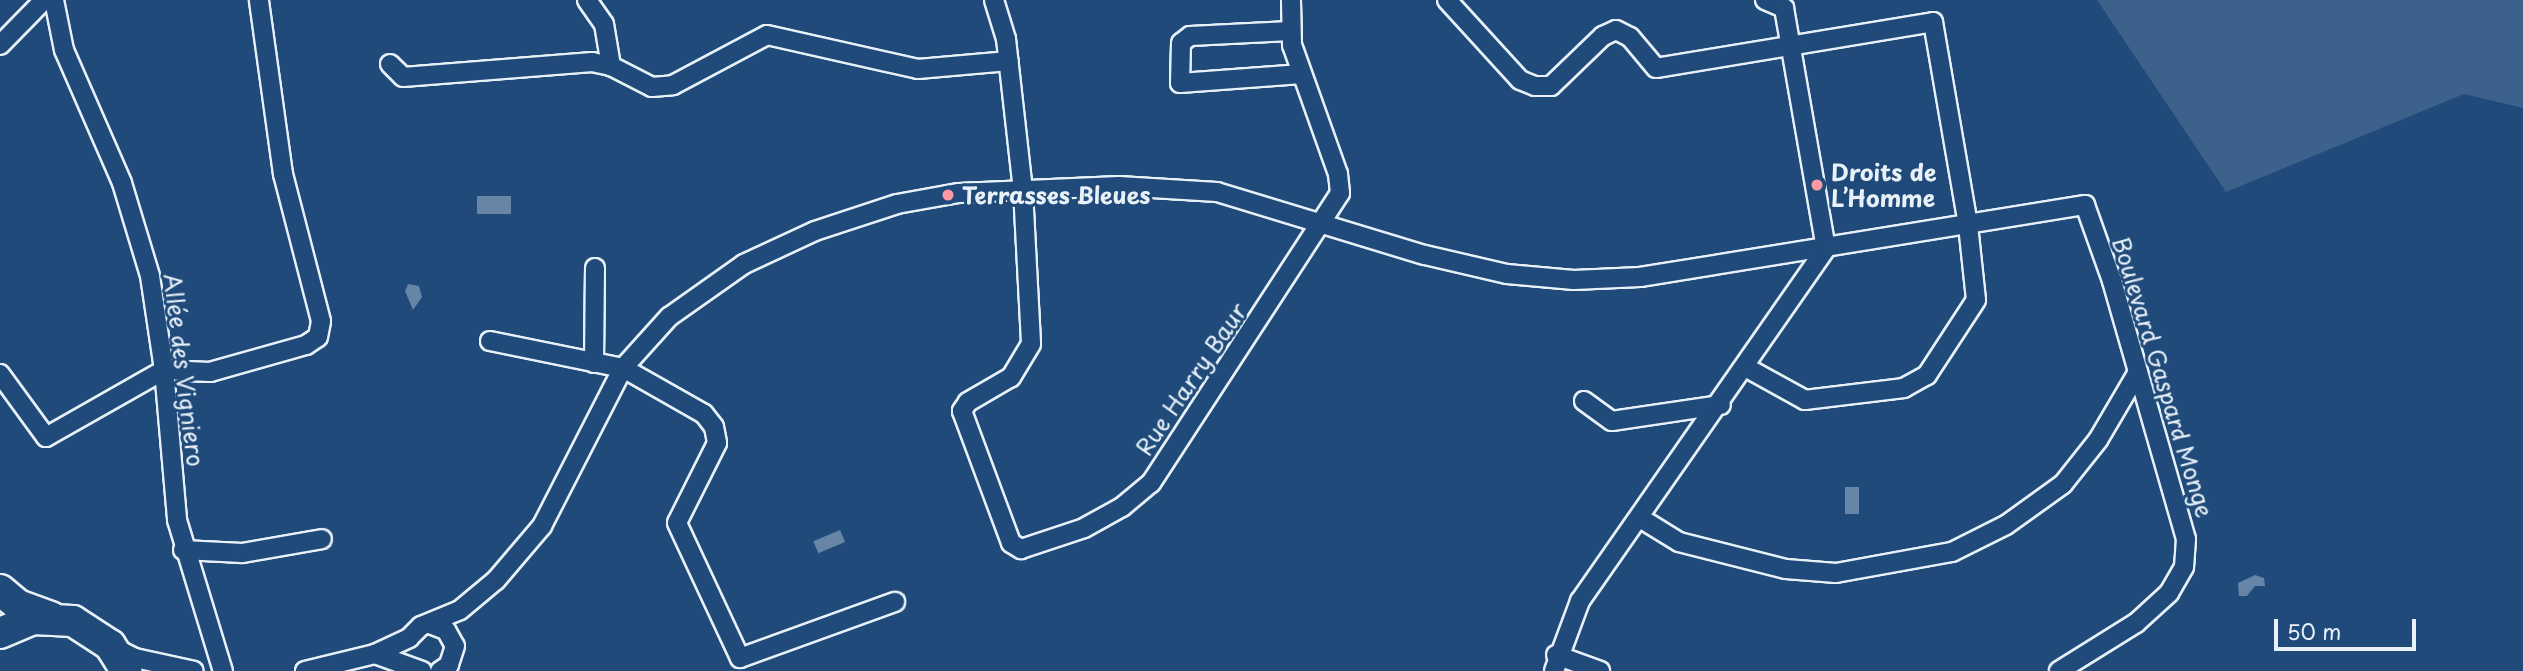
<!DOCTYPE html>
<meta charset="utf-8">
<style>
body{margin:0}
#map{position:relative;width:2523px;height:671px;overflow:hidden;background:#1f4a7a;font-family:"Playpen Sans",sans-serif}
div>[style]{position:absolute}
.green>*{inset:0;background:#3c628c}
.water>*{inset:0;background:#6685a7;transform-origin:0 0}
.roads{filter:drop-shadow(2px 0 #e8f1f8) drop-shadow(-2px 0 #e8f1f8) drop-shadow(0 2px #e8f1f8) drop-shadow(0 -2px #e8f1f8)}
.street>*{height:18px;margin:-9px;padding:0 9px;transform-origin:9px;border-radius:9px;background:#1f4a7a}
.primary>*{height:30px;margin:-15px;padding:0 15px;transform-origin:15px;border-radius:15px;background:#1f4a7a}
.dots>*{width:19px;height:19px;translate:-50% -50%;box-sizing:border-box;border:4px solid #1f4a7a;border-radius:50%}
span{translate:-50% -50%;white-space:nowrap;text-align:center;line-height:1.15;-webkit-text-stroke:6px #1f4a7a;paint-order:stroke}
.poi-label{font-size:23px;color:#e8f1f8;font-weight:700}
.left{translate:0 -50%;text-align:left}
.street-label{font-size:23px;color:#e8f1f8}
.scale{position:absolute;left:2274px;top:619px;width:142px;height:32px;box-sizing:border-box;border:4px solid #e8f1f8;border-top:0;padding-left:9px;font-size:21px;line-height:24px;white-space:nowrap;color:#e8f1f8;-webkit-text-stroke:5px #1f4a7a;paint-order:stroke}
</style>
<div id="map">
<div class="green">
<div style="clip-path:polygon(2097px 0,2523px 0,2523px 108px,2464px 94px,2226px 192px)"></div>
</div>
<div class="water">
<div style="left:511px;top:196px;width:18px;height:34px;rotate:90deg"></div>
<div style="clip-path:polygon(408px 284px,419px 286px,422px 297px,413px 310px,405px 291px)"></div>
<div style="left:1845px;top:487px;width:14px;height:27px"></div>
<div style="left:840px;top:530px;width:13px;height:29px;rotate:67deg"></div>
<div style="clip-path:polygon(2255px 575px,2264px 578px,2265px 586px,2255px 586px,2247px 596px,2239px 596px,2238px 583px)"></div>
</div>
<div class="roads">
<div class="street">
<div style="left:54px;top:0;width:51px;rotate:78.7deg"></div>
<div style="left:64px;top:50px;width:145px;rotate:66.4deg"></div>
<div style="left:122px;top:183px;width:97px;rotate:73.2deg"></div>
<div style="left:150px;top:276px;width:95px;rotate:81.5deg"></div>
<div style="left:164px;top:370px;width:151px;rotate:85deg"></div>
<div style="left:177px;top:520px;width:158px;rotate:73.1deg"></div>
<div style="left:587px;top:0;width:29px;rotate:55deg"></div>
<div style="left:604px;top:24px;width:43px;rotate:80.5deg"></div>
<div style="left:994px;top:0;width:41px;rotate:72.9deg"></div>
<div style="left:1006px;top:39px;width:152px;rotate:83.6deg"></div>
<div style="left:1023px;top:190px;width:154px;rotate:87deg"></div>
<div style="left:1031px;top:344px;width:39px;rotate:121deg"></div>
<div style="left:1011px;top:377px;width:50px;rotate:149.8deg"></div>
<div style="left:968px;top:402px;width:11px;rotate:124deg"></div>
<div style="left:962px;top:411px;width:141px;rotate:69.6deg"></div>
<div style="left:1011px;top:543px;width:12px;rotate:31deg"></div>
<div style="left:1021px;top:549px;width:66px;rotate:-18.4deg"></div>
<div style="left:1084px;top:528px;width:43px;rotate:-28.9deg"></div>
<div style="left:1122px;top:507px;width:38px;rotate:-40deg"></div>
<div style="left:1151px;top:483px;width:346px;rotate:-56.9deg"></div>
<div style="left:1340px;top:193px;width:19px;rotate:-96deg"></div>
<div style="left:1338px;top:174px;width:137px;rotate:-109.6deg"></div>
<div style="left:1292px;top:45px;width:45px;rotate:-91.3deg"></div>
<div style="left:1447px;top:0;width:108px;rotate:47.6deg"></div>
<div style="left:1520px;top:80px;width:16px;rotate:22deg"></div>
<div style="left:1535px;top:86px;width:16px"></div>
<div style="left:1551px;top:86px;width:72px;rotate:-43.9deg"></div>
<div style="left:1603px;top:36px;width:14px;rotate:-25deg"></div>
<div style="left:1616px;top:30px;width:16px;rotate:27deg"></div>
<div style="left:1630px;top:37px;width:40px;rotate:50deg"></div>
<div style="left:1656px;top:68px;width:281px;rotate:-9.4deg"></div>
<div style="left:1933px;top:22px;width:206px;rotate:80.2deg"></div>
<div style="left:1968px;top:225px;width:75px;rotate:83.9deg"></div>
<div style="left:1976px;top:300px;width:90px;rotate:123.2deg"></div>
<div style="left:1927px;top:375px;width:26px;rotate:151deg"></div>
<div style="left:1904px;top:388px;width:100px;rotate:173.1deg"></div>
<div style="left:1805px;top:400px;width:66px;rotate:-151.1deg"></div>
<div style="left:1765px;top:0;width:21px;rotate:23deg"></div>
<div style="left:1784px;top:8px;width:244px;rotate:80.1deg"></div>
<div style="left:1290px;top:31px;width:100px;rotate:177.1deg"></div>
<div style="left:1190px;top:36px;width:11px;rotate:142deg"></div>
<div style="left:1181px;top:43px;width:40px;rotate:91.4deg"></div>
<div style="left:1180px;top:83px;width:122px;rotate:-4.2deg"></div>
<div style="left:0;top:45px;width:63px;rotate:-45.6deg"></div>
<div style="left:390px;top:64px;width:18px;rotate:45deg"></div>
<div style="left:403px;top:77px;width:190px;rotate:-4.5deg"></div>
<div style="left:592px;top:62px;width:19px;rotate:12deg"></div>
<div style="left:611px;top:66px;width:46px;rotate:27.1deg"></div>
<div style="left:652px;top:87px;width:21px;rotate:-5deg"></div>
<div style="left:673px;top:85px;width:106px;rotate:-28deg"></div>
<div style="left:767px;top:35px;width:155px;rotate:12.7deg"></div>
<div style="left:918px;top:69px;width:91px;rotate:-5deg"></div>
<div style="left:490px;top:341px;width:136px;rotate:11.5deg"></div>
<div style="left:623px;top:368px;width:93px;rotate:29.6deg"></div>
<div style="left:704px;top:414px;width:16px;rotate:52deg"></div>
<div style="left:714px;top:427px;width:16px;rotate:79deg"></div>
<div style="left:717px;top:443px;width:89px;rotate:116.6deg"></div>
<div style="left:677px;top:523px;width:149px;rotate:65deg"></div>
<div style="left:740px;top:658px;width:165px;rotate:-19.9deg"></div>
<div style="left:594px;top:363px;width:95px;rotate:-89.4deg"></div>
<div style="left:0;top:374px;width:78px;rotate:53.9deg"></div>
<div style="left:46px;top:437px;width:136px;rotate:-29.6deg"></div>
<div style="left:164px;top:370px;width:46px;rotate:2.5deg"></div>
<div style="left:210px;top:372px;width:100px;rotate:-15.7deg"></div>
<div style="left:306px;top:345px;width:14px;rotate:-34deg"></div>
<div style="left:318px;top:337px;width:16px;rotate:-79deg"></div>
<div style="left:321px;top:321px;width:152px;rotate:-104.5deg"></div>
<div style="left:283px;top:174px;width:176px;rotate:-97.9deg"></div>
<div style="left:1584px;top:401px;width:34px;rotate:36deg"></div>
<div style="left:1612px;top:421px;width:110px;rotate:-8.4deg"></div>
<div style="left:1640px;top:518px;width:46px;rotate:31.6deg"></div>
<div style="left:1679px;top:542px;width:110px;rotate:14.2deg"></div>
<div style="left:1786px;top:569px;width:50px;rotate:4.6deg"></div>
<div style="left:1836px;top:573px;width:118px;rotate:-10.3deg"></div>
<div style="left:1952px;top:552px;width:60px;rotate:-26.6deg"></div>
<div style="left:2006px;top:525px;width:70px;rotate:-35.7deg"></div>
<div style="left:2063px;top:484px;width:56px;rotate:-51.5deg"></div>
<div style="left:2098px;top:440px;width:79px;rotate:-59.5deg"></div>
<div style="left:183px;top:550px;width:59px;rotate:2.9deg"></div>
<div style="left:242px;top:553px;width:81px;rotate:-9.9deg"></div>
<div style="left:430px;top:624px;width:17px;rotate:21deg"></div>
<div style="left:446px;top:630px;width:18px;rotate:61deg"></div>
<div style="left:455px;top:646px;width:20px;rotate:108deg"></div>
<div style="left:449px;top:665px;width:11px;rotate:146deg"></div>
<div style="left:117px;top:649px;width:20px;rotate:27deg"></div>
<div style="left:135px;top:658px;width:60px;rotate:12.4deg"></div>
<div style="left:375px;top:654px;width:50px;rotate:19.9deg"></div>
<div style="left:1556px;top:655px;width:47px;rotate:20deg"></div>
<div style="left:305px;top:671px;width:72px;rotate:-13.7deg"></div>
<div style="left:375px;top:654px;width:38px;rotate:-25deg"></div>
<div style="left:409px;top:638px;width:17px;rotate:-45deg"></div>
<div style="left:421px;top:626px;width:42px;rotate:-22.3deg"></div>
<div style="left:460px;top:610px;width:47px;rotate:-39.8deg"></div>
<div style="left:496px;top:580px;width:71px;rotate:-49.6deg"></div>
<div style="left:542px;top:526px;width:178px;rotate:-62.9deg"></div>
<div style="left:623px;top:368px;width:69px;rotate:-48deg"></div>
<div style="left:669px;top:317px;width:92px;rotate:-35.2deg"></div>
<div style="left:744px;top:264px;width:78px;rotate:-24.9deg"></div>
<div style="left:815px;top:231px;width:86px;rotate:-18.2deg"></div>
<div style="left:897px;top:204px;width:63px;rotate:-10.1deg"></div>
<div style="left:959px;top:193px;width:160px;rotate:-2.5deg"></div>
<div style="left:1119px;top:186px;width:98px;rotate:3.5deg"></div>
<div style="left:1217px;top:192px;width:217px;rotate:16.9deg"></div>
<div style="left:1425px;top:255px;width:84px;rotate:13deg"></div>
<div style="left:1507px;top:274px;width:67px;rotate:5.1deg"></div>
<div style="left:1574px;top:280px;width:66px;rotate:-2.6deg"></div>
<div style="left:1640px;top:277px;width:451px;rotate:-9.2deg"></div>
<div style="left:2085px;top:205px;width:81px;rotate:70.4deg"></div>
<div style="left:2112px;top:281px;width:268px;rotate:74deg"></div>
<div style="left:2186px;top:539px;width:28px;rotate:94deg"></div>
<div style="left:2184px;top:567px;width:30px;rotate:120deg"></div>
<div style="left:2169px;top:593px;width:45px;rotate:137.7deg"></div>
<div style="left:2136px;top:623px;width:91px;rotate:148.1deg"></div>
<div style="left:1554px;top:671px;width:75px;rotate:-69.6deg"></div>
<div style="left:1580px;top:601px;width:430px;rotate:-55.1deg"></div>
</div>
<div class="primary">
<div style="left:0;top:590px;width:23px;rotate:40deg"></div>
<div style="left:18px;top:605px;width:35px;rotate:20deg"></div>
<div style="left:0;top:633px;width:36px;rotate:-23deg"></div>
<div style="left:33px;top:619px;width:40px;rotate:2.9deg"></div>
<div style="left:73px;top:621px;width:44px;rotate:33deg"></div>
<div style="left:110px;top:645px;width:31px;rotate:58deg"></div>
</div>
</div>
<div class="dots">
<div style="left:1817px;top:185px;background:#ff9aa2"></div>
<div style="left:948px;top:195px;background:#ff9aa2"></div>
</div>
<div class="poi-label">
<span class="left" style="left:1831px;top:185px">Droits de<br>L’Homme</span>
<span class="left" style="left:962px;top:195px">Terrasses Bleues</span>
</div>
<div class="street-label">
<span style="left:184px;top:370px;rotate:83deg">Allée des Vigniero</span>
<span style="left:2163px;top:377px;rotate:73deg">Boulevard Gaspard Monge</span>
<span style="left:1191px;top:379px;rotate:-56deg">Rue Harry Baur</span>
</div>
<div class="scale">50 m</div>
</div>
